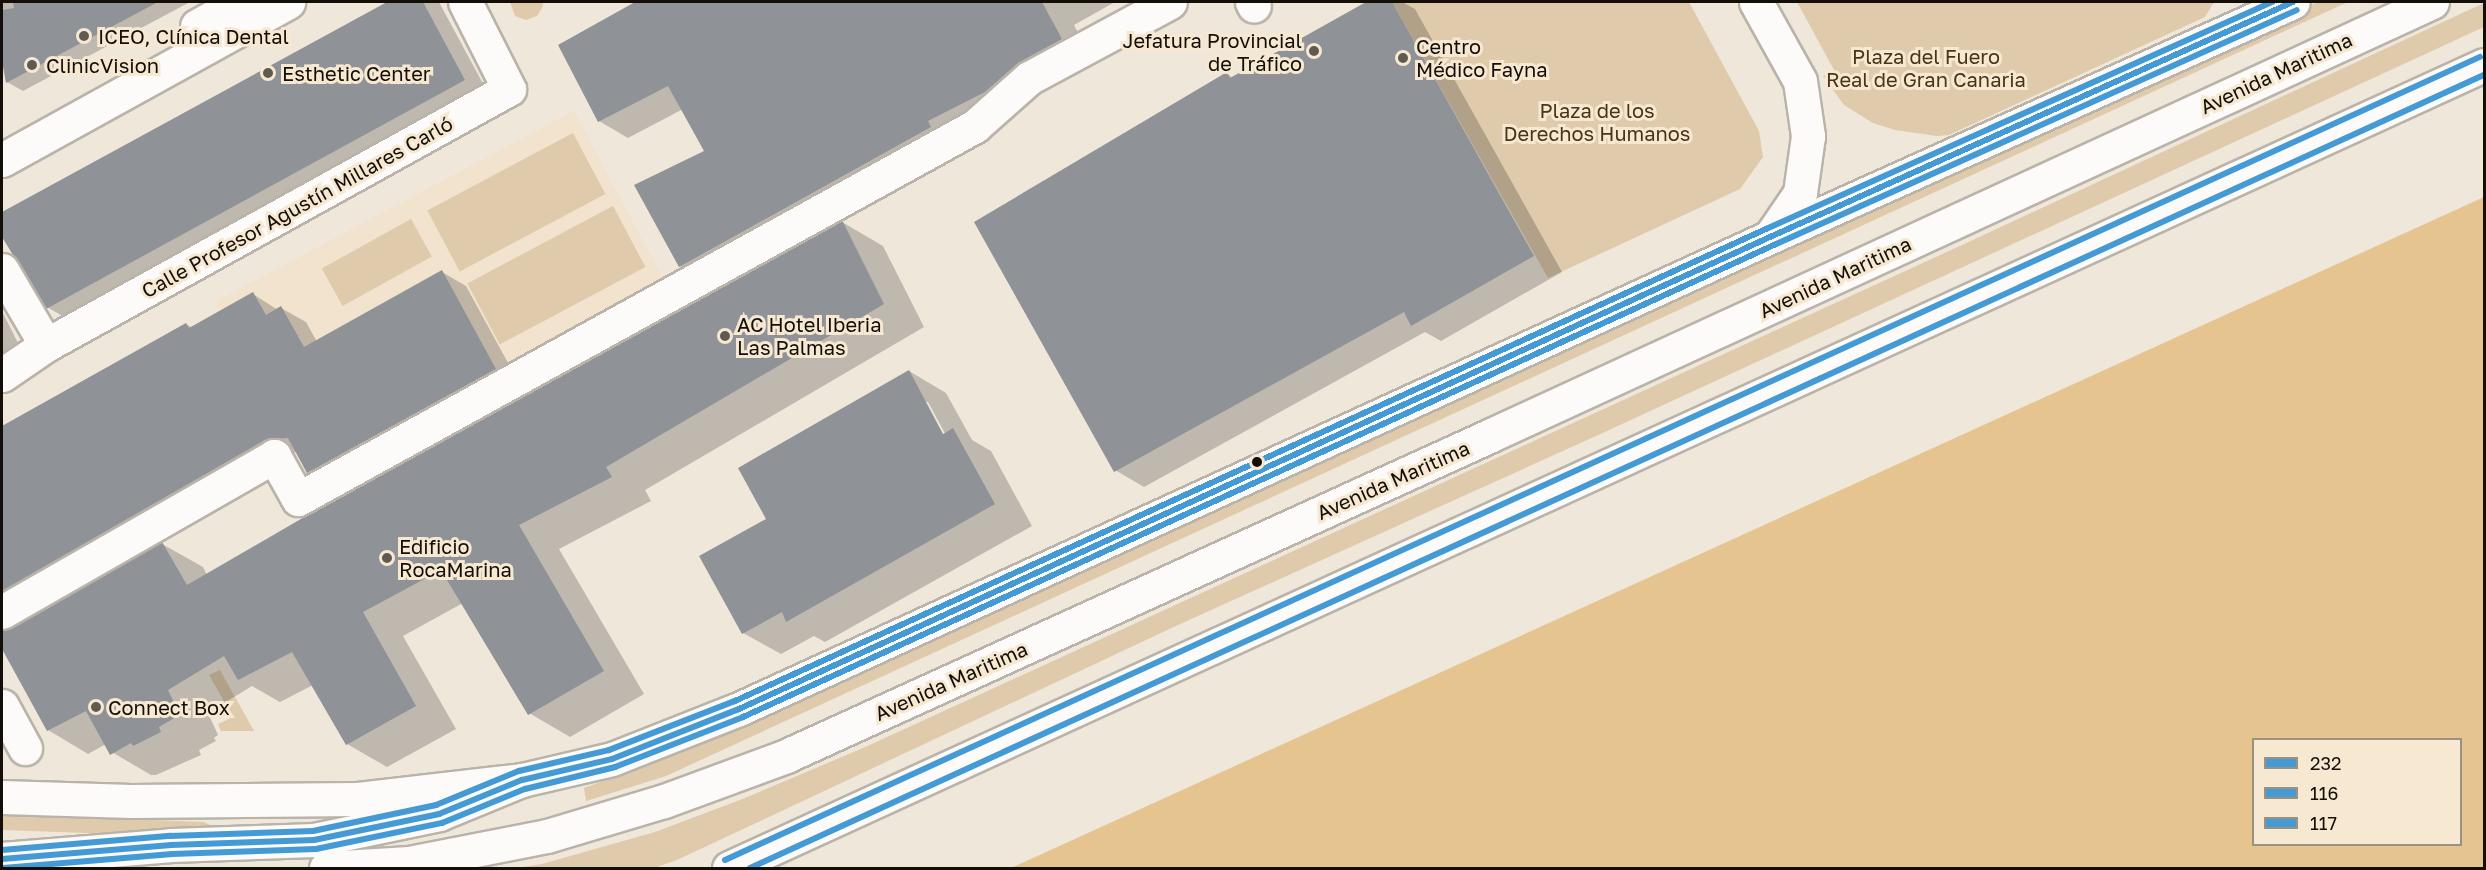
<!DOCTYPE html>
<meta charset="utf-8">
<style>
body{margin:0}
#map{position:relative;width:2486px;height:870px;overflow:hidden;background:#efe7da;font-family:"Golos Text",sans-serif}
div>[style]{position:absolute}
.built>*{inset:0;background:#f1e3cd;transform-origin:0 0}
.green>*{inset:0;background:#dfcaac;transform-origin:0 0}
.water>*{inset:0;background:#e6c490}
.shadow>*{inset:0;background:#0003}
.building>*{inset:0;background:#8f9297}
.roads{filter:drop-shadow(2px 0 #b9b3a9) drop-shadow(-2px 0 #b9b3a9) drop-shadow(0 2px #b9b3a9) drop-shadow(0 -2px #b9b3a9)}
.minor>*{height:33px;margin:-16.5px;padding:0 16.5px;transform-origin:16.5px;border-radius:16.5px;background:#fdfbf9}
.highway>*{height:33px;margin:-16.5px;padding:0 16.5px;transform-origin:16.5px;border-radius:16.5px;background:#fdfbf9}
.bus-1>*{height:6px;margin:-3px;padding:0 3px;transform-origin:3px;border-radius:3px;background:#449ad5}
.bus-2>*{height:6px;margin:-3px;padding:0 3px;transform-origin:3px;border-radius:3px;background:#449ad5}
.bus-3>*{height:6px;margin:-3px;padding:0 3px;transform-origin:3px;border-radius:3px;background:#449ad5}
.dots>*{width:16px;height:16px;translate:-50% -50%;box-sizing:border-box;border:3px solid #f7e8d2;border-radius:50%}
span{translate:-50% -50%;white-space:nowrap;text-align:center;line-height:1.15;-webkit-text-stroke:6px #f7e8d2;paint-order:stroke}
.poi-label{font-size:20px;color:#130e07}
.left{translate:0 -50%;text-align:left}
.right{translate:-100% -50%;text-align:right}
.park-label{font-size:20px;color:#483517}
.street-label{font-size:20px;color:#130e07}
.frame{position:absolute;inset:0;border:3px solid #130e07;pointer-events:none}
.legend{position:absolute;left:2252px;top:738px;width:210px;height:108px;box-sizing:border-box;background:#f7e8d2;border:2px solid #9c9181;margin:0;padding:8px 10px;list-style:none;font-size:18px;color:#130e07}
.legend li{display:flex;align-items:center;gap:12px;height:30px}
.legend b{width:30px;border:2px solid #9c9181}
</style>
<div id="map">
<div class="built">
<div style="left:574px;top:111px;width:191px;height:408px;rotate:62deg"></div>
</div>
<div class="green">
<div style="clip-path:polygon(510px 2px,542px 2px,543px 6px,537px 16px,526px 20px,515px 16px)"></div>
<div style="clip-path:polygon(1392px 2px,1689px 2px,1759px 131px,1763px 157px,1740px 189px,1548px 278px)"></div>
<div style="clip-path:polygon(1797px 2px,2214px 2px,2205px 17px,1949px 135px,1937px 136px,1895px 130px,1873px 123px,1844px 105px,1823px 76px,1834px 70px)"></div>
<div style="clip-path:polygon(2318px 2px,2348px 2px,666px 776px,586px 801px,584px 788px,655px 762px,828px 684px)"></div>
<div style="clip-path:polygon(2484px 3px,2484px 27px,1596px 436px,1178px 625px,677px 860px,654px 868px,517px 868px,542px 864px,655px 832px,745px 798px,863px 748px,1962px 245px)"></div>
<div style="left:573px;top:133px;width:69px;height:165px;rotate:62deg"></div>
<div style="left:613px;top:206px;width:69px;height:165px;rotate:62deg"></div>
<div style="left:411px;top:219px;width:43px;height:102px;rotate:61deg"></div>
<div style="clip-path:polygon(220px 670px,254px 731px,221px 731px,218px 724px,233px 717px,209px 675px)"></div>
<div style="clip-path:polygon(2px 814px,204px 822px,214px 827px,201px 837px,2px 830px)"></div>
</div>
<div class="water">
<div style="clip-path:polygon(evenodd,2484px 197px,2484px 868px,1011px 868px,2484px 197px,2254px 740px,2460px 740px,2460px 844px,2254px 844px,2254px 740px)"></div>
</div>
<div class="shadow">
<div style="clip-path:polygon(2px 2px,190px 2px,23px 91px,7px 82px,2px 53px)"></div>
<div style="clip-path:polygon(390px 2px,439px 2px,488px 93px,71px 321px,47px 307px,2px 232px,2px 214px)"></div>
<div style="clip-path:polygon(638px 2px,1115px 2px,1074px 25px,1090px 56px,709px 283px,680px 266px,636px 186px,706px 151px,683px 109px,628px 138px,599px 121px,560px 45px)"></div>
<div style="clip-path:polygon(1369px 2px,1402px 2px,1415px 9px,1562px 272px,1441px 341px,1425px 332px,1144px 487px,1115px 470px,1227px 74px,1233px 78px)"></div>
<div style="clip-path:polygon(842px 222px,883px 246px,924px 327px,645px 490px,651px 501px,559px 549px,644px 694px,570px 737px,529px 713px,463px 603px,403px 636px,456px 729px,387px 767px,347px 744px,313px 685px,280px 702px,252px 686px,208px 713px,218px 735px,214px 738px,216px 741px,199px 750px,201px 755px,156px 775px,151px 775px,110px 751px,106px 744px,88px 754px,48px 730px,2px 645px,2px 632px,12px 630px,162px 544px,203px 567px,207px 575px)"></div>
<div style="clip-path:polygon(442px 272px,466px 286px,519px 383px,332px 485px,308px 471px,298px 452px,290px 453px,9px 617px,9px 630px,2px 626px,2px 428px,186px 324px,193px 328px,253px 294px,278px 310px,281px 308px,306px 322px,317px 342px)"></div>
<div style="clip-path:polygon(2px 311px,20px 347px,2px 357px)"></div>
<div style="clip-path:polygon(evenodd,909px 371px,946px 393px,972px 440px,991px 451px,1032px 526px,825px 642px,814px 636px,781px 654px,743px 633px,768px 519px,909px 371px,925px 402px,928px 402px,948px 439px,945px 441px,925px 402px)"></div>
</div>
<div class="building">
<div style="clip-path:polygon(13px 2px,158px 2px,6px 83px,2px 61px,2px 10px,14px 8px)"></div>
<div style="clip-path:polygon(387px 2px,423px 2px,465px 80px,46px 309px,2px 237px,2px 212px)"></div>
<div style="clip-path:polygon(635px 2px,1042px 2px,1062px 39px,1020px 62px,985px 92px,928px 121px,931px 127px,679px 267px,634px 185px,704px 151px,668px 86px,598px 122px,558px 45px)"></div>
<div style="clip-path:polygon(1366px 2px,1392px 2px,1534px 256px,1411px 326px,1404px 312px,1114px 472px,974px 222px,1227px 72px,1230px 78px)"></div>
<div style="clip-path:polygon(842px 220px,884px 304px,606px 467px,612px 477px,519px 525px,604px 671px,528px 715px,441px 570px,363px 612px,416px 706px,346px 745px,292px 652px,238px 680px,224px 656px,168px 690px,178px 711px,174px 714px,176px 717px,159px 727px,161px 732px,133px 746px,131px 743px,110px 755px,86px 711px,47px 731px,2px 649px,2px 631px,11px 628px,162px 542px,187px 585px,325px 505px)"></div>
<div style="clip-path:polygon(442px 270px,496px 369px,307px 473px,288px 438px,265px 440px,2px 591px,2px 426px,186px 323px,189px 328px,253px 292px,266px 315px,281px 306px,304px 347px)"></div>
<div style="clip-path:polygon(909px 370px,943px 434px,953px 428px,995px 504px,786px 622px,782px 612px,742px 634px,699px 556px,766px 519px,738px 468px)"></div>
</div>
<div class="roads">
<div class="minor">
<div style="left:1252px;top:2px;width:4px;rotate:63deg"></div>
<div style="left:1756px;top:2px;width:90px;rotate:60.9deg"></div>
<div style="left:1800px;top:81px;width:56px;rotate:81.7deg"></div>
<div style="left:1808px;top:136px;width:58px;rotate:98deg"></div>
<div style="left:1800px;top:193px;width:53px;rotate:124.3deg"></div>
<div style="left:197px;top:26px;width:49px;rotate:-29.2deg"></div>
<div style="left:2px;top:160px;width:327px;rotate:-28.9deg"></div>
<div style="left:2px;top:270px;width:87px;rotate:59.6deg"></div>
<div style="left:2px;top:375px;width:53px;rotate:-34.3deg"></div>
<div style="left:46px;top:345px;width:529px;rotate:-28.94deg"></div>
<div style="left:509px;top:89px;width:97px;rotate:-116.8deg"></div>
<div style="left:2px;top:612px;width:314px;rotate:-29.8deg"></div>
<div style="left:274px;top:456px;width:49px;rotate:60.8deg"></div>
<div style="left:298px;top:499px;width:773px;rotate:-28.85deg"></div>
<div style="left:975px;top:126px;width:72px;rotate:-41.6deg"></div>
<div style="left:1029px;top:78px;width:160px;rotate:-28.3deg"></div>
<div style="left:2px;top:706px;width:48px;rotate:61.3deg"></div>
<div style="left:2px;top:797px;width:129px;rotate:1.8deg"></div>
<div style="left:131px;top:801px;width:227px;rotate:-0.5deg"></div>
<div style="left:358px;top:799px;width:165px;rotate:-6.6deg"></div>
<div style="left:522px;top:780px;width:92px;rotate:-13.1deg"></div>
<div style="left:612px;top:759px;width:136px;rotate:-21.5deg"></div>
<div style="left:739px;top:709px;width:1134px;rotate:-24.6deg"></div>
<div style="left:1770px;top:237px;width:573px;rotate:-24.2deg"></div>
</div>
<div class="highway">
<div style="left:2px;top:859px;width:170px;rotate:-4.7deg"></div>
<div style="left:171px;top:845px;width:143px;rotate:-2deg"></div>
<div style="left:314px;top:840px;width:128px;rotate:-11.7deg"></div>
<div style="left:439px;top:814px;width:90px;rotate:-22.3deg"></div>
<div style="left:326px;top:868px;width:83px;rotate:-3.4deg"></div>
<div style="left:409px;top:863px;width:141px;rotate:-11.1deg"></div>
<div style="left:547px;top:836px;width:122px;rotate:-16.7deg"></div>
<div style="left:664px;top:801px;width:130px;rotate:-20.2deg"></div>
<div style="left:786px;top:756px;width:772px;rotate:-24.47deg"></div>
<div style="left:1489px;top:436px;width:1038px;rotate:-24.71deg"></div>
<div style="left:729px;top:868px;width:1930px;rotate:-24.59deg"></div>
</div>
</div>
<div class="bus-1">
<div style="left:2px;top:859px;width:170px;rotate:-4.7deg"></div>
<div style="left:171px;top:845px;width:143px;rotate:-2deg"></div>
<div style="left:314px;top:840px;width:128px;rotate:-11.7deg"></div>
<div style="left:439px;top:814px;width:90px;rotate:-22.3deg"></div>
<div style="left:522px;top:780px;width:92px;rotate:-13.1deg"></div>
<div style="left:612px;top:759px;width:136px;rotate:-21.5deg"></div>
<div style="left:739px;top:709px;width:1134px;rotate:-24.6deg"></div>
<div style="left:1770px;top:237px;width:573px;rotate:-24.2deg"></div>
</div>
<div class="bus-2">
<div style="left:3px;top:868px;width:170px;rotate:-4.7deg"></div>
<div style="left:172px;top:854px;width:144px;rotate:-2deg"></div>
<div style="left:316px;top:849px;width:129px;rotate:-11.7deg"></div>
<div style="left:442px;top:823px;width:90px;rotate:-22.3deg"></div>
<div style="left:525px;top:789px;width:93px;rotate:-13.7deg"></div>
<div style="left:615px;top:767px;width:137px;rotate:-21.3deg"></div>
<div style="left:743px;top:717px;width:1134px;rotate:-24.6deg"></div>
<div style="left:1774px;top:245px;width:573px;rotate:-24.2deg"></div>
<div style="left:750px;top:868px;width:1907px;rotate:-24.58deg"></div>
</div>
<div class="bus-3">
<div style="left:2px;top:850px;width:169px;rotate:-4.8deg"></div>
<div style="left:170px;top:836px;width:143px;rotate:-2deg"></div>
<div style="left:313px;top:831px;width:126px;rotate:-11.9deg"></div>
<div style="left:436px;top:805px;width:90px;rotate:-22.3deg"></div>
<div style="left:519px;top:771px;width:92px;rotate:-13.1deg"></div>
<div style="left:609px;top:750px;width:135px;rotate:-21.3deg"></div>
<div style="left:735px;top:701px;width:1134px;rotate:-24.6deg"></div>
<div style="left:1766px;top:229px;width:555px;rotate:-24.16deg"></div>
<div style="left:725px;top:860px;width:1930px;rotate:-24.59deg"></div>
</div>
<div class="dots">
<div style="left:84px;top:36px;background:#605a51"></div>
<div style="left:1314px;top:51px;background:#605a51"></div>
<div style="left:1403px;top:58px;background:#605a51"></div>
<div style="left:32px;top:65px;background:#605a51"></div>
<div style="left:268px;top:73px;background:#605a51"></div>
<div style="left:725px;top:336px;background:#605a51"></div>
<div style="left:1257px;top:462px;background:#130e07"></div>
<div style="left:387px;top:558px;background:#605a51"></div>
<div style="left:96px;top:707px;background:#605a51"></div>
</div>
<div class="poi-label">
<span class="left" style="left:98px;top:36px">ICEO, Clínica Dental</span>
<span class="right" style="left:1302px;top:52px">Jefatura Provincial<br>de Tráfico</span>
<span class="left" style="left:1416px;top:58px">Centro<br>Médico Fayna</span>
<span class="left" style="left:46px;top:65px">ClinicVision</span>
<span class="left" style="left:282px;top:73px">Esthetic Center</span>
<span class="left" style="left:737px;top:336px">AC Hotel Iberia<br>Las Palmas</span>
<span class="left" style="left:399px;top:558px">Edificio<br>RocaMarina</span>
<span class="left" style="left:108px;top:707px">Connect Box</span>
</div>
<div class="park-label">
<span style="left:1926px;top:68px">Plaza del Fuero<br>Real de Gran Canaria</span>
<span style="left:1597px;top:122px">Plaza de los<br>Derechos Humanos</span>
</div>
<div class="street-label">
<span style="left:2276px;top:73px;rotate:-25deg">Avenida Maritima</span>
<span style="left:297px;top:207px;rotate:-29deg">Calle Profesor Agustín Millares Carló</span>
<span style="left:1835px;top:277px;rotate:-25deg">Avenida Maritima</span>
<span style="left:1393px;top:480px;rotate:-24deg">Avenida Maritima</span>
<span style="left:951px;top:681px;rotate:-24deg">Avenida Maritima</span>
</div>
<div class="frame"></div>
<ul class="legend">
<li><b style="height:8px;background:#449ad5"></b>232</li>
<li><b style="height:8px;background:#449ad5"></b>116</li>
<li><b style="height:8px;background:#449ad5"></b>117</li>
</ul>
</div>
